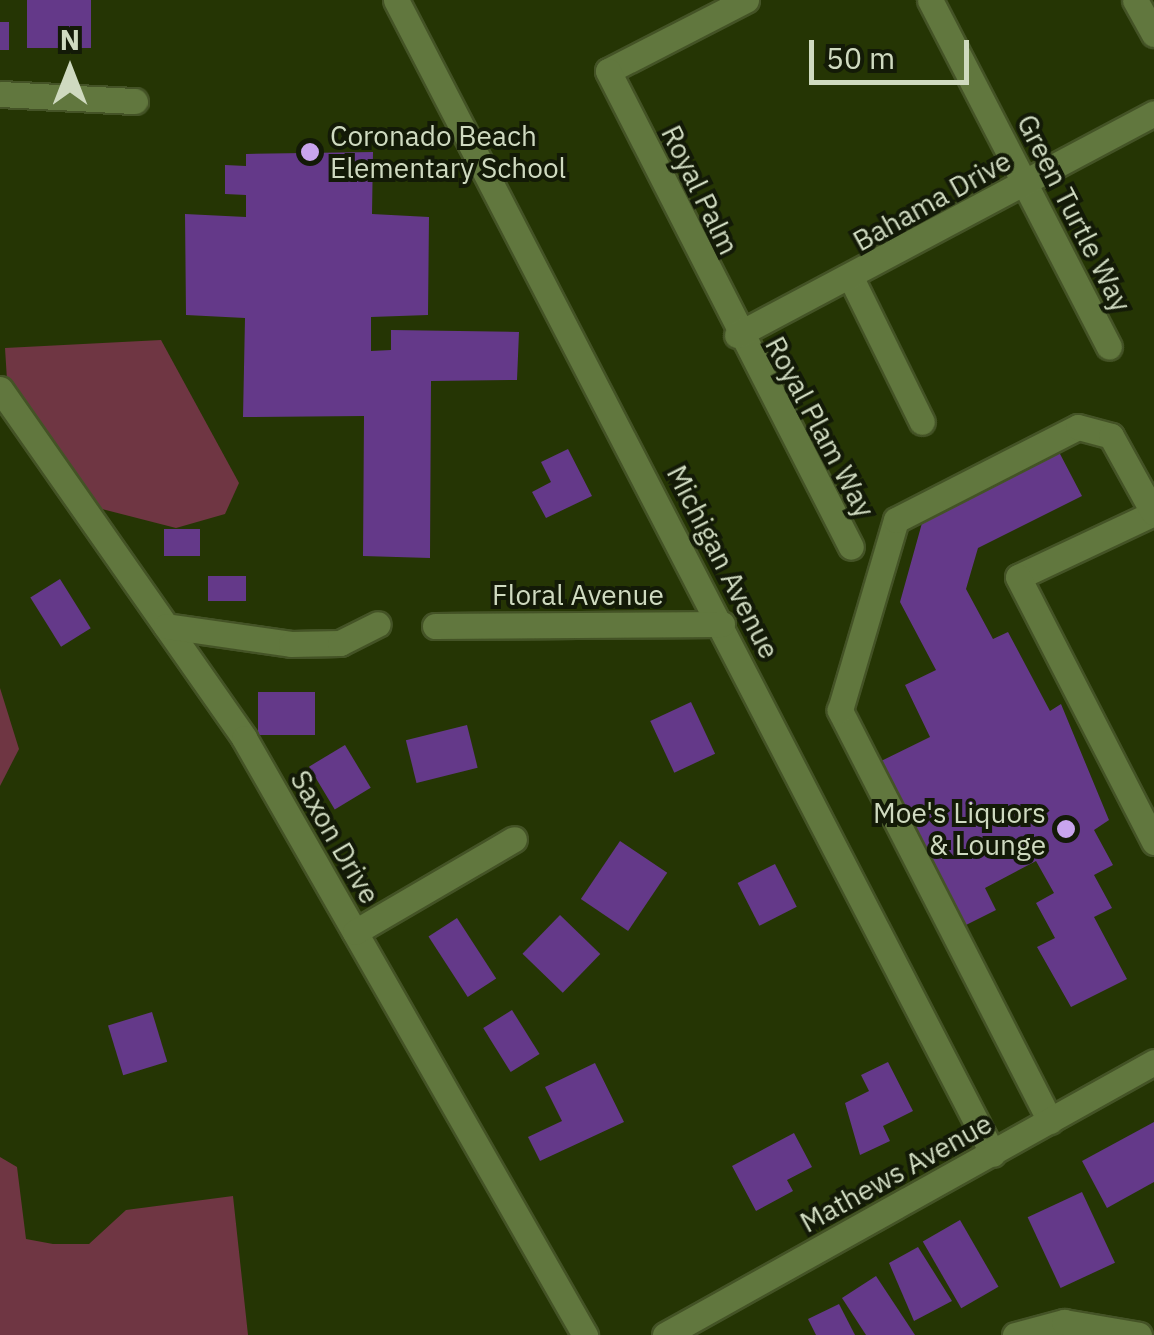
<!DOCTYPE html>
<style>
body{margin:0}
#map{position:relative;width:1154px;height:1335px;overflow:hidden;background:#253504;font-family:"IBM Plex Sans",sans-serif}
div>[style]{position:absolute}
.green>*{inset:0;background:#6f3643}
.building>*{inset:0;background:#643989;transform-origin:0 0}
.roads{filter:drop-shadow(2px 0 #445326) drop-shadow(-2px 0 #445326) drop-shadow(0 2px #445326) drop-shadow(0 -2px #445326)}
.minor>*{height:25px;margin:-12.5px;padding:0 12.5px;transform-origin:12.5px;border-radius:12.5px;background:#61773e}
.dots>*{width:28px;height:28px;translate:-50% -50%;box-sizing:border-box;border:5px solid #131a07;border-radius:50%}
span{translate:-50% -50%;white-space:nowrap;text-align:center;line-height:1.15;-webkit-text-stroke:8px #131a07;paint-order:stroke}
.poi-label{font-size:28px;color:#cfdac0}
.left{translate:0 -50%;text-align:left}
.right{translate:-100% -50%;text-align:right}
.street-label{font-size:28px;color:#cfdac0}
.north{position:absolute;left:20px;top:20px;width:100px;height:100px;-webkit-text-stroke:8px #131a07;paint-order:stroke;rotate:0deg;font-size:28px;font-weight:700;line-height:40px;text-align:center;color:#cfdac0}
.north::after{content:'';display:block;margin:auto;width:35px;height:45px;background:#cfdac0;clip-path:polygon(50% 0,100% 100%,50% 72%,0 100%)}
.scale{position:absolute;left:809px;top:40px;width:160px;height:45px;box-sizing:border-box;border:5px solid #cfdac0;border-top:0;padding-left:12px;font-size:30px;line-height:35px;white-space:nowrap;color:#cfdac0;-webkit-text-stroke:8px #131a07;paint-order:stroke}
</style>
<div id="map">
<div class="green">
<div style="clip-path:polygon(161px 340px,239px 483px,225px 514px,176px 528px,98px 508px,7px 380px,5px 348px)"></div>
<div style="clip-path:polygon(0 688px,19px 749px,0 786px)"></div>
<div style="clip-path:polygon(0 1157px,17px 1167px,26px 1239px,53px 1244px,89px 1244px,126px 1210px,233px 1196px,248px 1335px,0 1335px)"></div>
</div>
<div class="building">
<div style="left:27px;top:0;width:64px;height:48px"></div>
<div style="left:0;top:22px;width:9px;height:28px"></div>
<div style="clip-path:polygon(373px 152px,372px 214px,429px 217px,428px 315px,371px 317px,371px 351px,391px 350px,391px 330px,519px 332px,517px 380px,431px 381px,430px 558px,363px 556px,364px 416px,243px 417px,245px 318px,186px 315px,185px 214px,246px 217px,246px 195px,225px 194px,225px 165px,246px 166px,246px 154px)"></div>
<div style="clip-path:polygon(568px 449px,592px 496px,546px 518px,532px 492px,551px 482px,541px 462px)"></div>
<div style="clip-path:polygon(1059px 452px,1082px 496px,978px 548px,966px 589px,993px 639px,1008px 632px,1050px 711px,1061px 704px,1109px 820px,1094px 830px,1113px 865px,1094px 875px,1112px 908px,1094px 917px,1127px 979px,1071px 1007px,1037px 947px,1055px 938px,1036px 903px,1054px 893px,1036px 861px,985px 888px,996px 910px,960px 928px,875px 764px,930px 737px,905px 685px,936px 670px,900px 602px,922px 523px)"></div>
<div style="left:164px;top:529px;width:36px;height:27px"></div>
<div style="left:208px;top:576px;width:38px;height:25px"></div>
<div style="left:60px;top:579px;width:58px;height:35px;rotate:58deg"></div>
<div style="left:258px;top:692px;width:57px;height:43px"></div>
<div style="left:691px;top:702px;width:57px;height:45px;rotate:65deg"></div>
<div style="left:467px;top:725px;width:44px;height:63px;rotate:76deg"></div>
<div style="left:345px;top:745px;width:50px;height:42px;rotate:59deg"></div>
<div style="left:620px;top:841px;width:57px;height:70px;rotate:34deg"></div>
<div style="left:775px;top:864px;width:48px;height:42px;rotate:63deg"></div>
<div style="left:560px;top:915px;width:56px;height:54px;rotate:44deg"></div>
<div style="left:457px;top:918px;width:72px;height:34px;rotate:57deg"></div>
<div style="left:512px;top:1010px;width:52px;height:34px;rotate:58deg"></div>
<div style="left:152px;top:1012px;width:52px;height:46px;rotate:73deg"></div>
<div style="clip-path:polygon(888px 1062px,913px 1111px,883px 1126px,890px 1141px,860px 1155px,845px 1103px,869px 1091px,861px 1075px)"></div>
<div style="clip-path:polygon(595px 1063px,624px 1122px,540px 1161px,528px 1137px,562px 1121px,545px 1087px)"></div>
<div style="clip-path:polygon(1154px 1122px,1154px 1182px,1107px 1208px,1082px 1161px)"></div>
<div style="clip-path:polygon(794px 1133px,812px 1167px,787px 1180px,793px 1191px,756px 1211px,732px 1166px)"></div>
<div style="left:1082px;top:1192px;width:78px;height:60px;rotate:65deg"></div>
<div style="left:960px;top:1220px;width:77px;height:43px;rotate:60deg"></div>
<div style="clip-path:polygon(918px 1247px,952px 1301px,914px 1321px,889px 1263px)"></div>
<div style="clip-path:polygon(876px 1276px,915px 1335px,866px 1335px,842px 1298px)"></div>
<div style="clip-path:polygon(839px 1304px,855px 1335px,816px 1335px,808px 1319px)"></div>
</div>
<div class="roads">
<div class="minor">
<div style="left:396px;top:0;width:1299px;rotate:62.65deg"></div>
<div style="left:746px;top:0;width:155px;rotate:152.8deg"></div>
<div style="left:608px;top:71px;width:534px;rotate:62.96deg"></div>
<div style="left:930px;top:0;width:390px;rotate:62.7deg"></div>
<div style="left:1135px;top:0;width:39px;rotate:61deg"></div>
<div style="left:0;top:94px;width:135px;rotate:3deg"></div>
<div style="left:852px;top:280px;width:158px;rotate:63.8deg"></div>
<div style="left:737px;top:335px;width:472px;rotate:-28deg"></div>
<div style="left:0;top:389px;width:426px;rotate:55deg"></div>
<div style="left:244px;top:738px;width:688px;rotate:60.27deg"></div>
<div style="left:1154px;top:513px;width:150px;rotate:154.8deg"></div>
<div style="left:1018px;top:577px;width:298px;rotate:62.8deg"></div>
<div style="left:166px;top:626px;width:126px;rotate:8.2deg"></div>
<div style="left:291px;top:644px;width:49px;rotate:-1.2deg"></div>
<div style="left:340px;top:643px;width:42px;rotate:-26.6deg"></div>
<div style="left:435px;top:626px;width:287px;rotate:-0.4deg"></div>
<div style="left:355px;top:932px;width:184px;rotate:-30.3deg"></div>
<div style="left:1050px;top:1121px;width:462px;rotate:-117.1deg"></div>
<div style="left:840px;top:710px;width:198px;rotate:-73.6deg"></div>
<div style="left:896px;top:520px;width:204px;rotate:-27.1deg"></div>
<div style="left:1078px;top:427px;width:34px;rotate:15deg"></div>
<div style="left:1111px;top:436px;width:87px;rotate:61.1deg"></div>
<div style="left:665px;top:1335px;width:560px;rotate:-29.17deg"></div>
<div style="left:1015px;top:1335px;width:51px;rotate:-14.9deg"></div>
<div style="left:1064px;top:1322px;width:76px;rotate:9.8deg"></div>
</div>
</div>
<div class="dots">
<div style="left:310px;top:152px;background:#c9a5ee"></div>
<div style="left:1066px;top:829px;background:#c9a5ee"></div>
</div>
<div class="poi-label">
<span class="left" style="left:330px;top:152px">Coronado Beach<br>Elementary School</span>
<span class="right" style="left:1046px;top:829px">Moe's Liquors<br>&amp; Lounge</span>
</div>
<div class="street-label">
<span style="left:700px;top:190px;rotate:64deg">Royal Palm</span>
<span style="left:932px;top:201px;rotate:-29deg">Bahama Drive</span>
<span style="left:1074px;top:213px;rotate:63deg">Green Turtle Way</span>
<span style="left:820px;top:427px;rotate:62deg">Royal Plam Way</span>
<span style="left:723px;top:562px;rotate:63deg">Michigan Avenue</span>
<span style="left:578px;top:595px">Floral Avenue</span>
<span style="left:335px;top:837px;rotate:60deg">Saxon Drive</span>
<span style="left:896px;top:1173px;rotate:-29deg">Mathews Avenue</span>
</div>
<div class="north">N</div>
<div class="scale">50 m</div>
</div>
